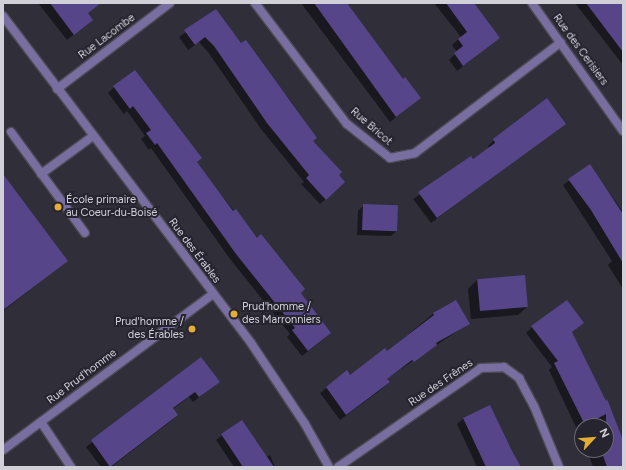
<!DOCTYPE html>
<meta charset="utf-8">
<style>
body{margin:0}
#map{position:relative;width:626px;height:470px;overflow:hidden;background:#302e39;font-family:Figtree,sans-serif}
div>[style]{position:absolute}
.shadow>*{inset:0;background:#0007}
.building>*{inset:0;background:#564589;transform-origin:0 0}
.roads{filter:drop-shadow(1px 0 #4d4b56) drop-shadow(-1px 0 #4d4b56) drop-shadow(0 1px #4d4b56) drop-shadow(0 -1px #4d4b56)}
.service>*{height:8px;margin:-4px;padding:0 4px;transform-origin:4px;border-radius:4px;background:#786ea0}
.minor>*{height:8px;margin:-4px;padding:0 4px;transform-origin:4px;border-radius:4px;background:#786ea0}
.dots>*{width:11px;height:11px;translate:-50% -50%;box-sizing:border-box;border:2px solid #26242f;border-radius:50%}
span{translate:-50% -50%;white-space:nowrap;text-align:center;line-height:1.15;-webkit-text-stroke:4px #26242f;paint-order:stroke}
.street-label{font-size:11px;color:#d1d0d8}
.poi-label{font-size:11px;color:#d1d0d8}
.left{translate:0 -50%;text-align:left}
.right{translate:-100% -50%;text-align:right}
.frame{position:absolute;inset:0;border:4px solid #d1d0d8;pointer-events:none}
.north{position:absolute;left:574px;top:418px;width:40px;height:40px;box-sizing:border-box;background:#26242f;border:1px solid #6a6973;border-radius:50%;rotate:64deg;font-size:11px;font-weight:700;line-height:16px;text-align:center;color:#d1d0d8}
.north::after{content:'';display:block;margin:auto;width:14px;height:18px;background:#e4ae35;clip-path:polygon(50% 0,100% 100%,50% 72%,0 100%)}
</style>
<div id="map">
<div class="shadow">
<div style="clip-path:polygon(38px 3px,87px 3px,87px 14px,92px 20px,67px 40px)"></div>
<div style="clip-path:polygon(301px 3px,347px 3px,402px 80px,420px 98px,390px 122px)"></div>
<div style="clip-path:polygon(434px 3px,473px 3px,499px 38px,457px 71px,449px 60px,457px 52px,452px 45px,461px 37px)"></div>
<div style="clip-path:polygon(575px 3px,617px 3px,623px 12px,623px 65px)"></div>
<div style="clip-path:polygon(216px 11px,241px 45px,245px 42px,293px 104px,316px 138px,312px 141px,337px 175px,338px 188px,320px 204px,301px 184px,304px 182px,261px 129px,208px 52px,199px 42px,188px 50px,179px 37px)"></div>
<div style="clip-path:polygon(114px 87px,201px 158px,196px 163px,330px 333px,324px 339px,302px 356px,287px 337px,290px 334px,230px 259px,151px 148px,149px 150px,141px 139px,145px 136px,127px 111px,124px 114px,108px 93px)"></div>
<div style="clip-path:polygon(565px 123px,431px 223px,413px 199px,490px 148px,488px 146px,494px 140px)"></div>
<div style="clip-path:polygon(590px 166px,623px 212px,623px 289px,608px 265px,612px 261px,563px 185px)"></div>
<div style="clip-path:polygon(3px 176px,67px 261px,3px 311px)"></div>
<div style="clip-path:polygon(364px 205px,397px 231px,391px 236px,357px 235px,358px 211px)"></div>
<div style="clip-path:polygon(524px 276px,527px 307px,518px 315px,471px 319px,468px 289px,477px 280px)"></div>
<div style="clip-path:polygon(456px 302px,468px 324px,386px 379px,389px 382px,383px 388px,340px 420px,320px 393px,347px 372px,350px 376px,387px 352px,433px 314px)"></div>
<div style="clip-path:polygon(583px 323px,571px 333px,623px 443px,623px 467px,593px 467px,587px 450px,606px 450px,606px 426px,582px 426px,582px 440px,549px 370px,552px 367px,526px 333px,532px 327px)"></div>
<div style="clip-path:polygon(201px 358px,218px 382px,193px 402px,189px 397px,173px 409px,177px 415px,171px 421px,111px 467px,101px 467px,86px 447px)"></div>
<div style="clip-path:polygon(490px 406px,519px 467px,477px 467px,457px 424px,463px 419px)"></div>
<div style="clip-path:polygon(242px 421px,266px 457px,270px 455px,275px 467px,234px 467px,216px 440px)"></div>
</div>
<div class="building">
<div style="clip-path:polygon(50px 3px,101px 3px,88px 13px,93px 20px,74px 35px)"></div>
<div style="clip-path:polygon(314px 3px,347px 3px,403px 79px,405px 77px,421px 98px,396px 117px)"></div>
<div style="clip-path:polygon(446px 3px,474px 3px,500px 38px,463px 66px,454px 53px,463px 46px,458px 39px,467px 32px)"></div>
<div style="clip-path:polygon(586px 3px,623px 3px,623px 52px)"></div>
<div style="clip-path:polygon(216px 9px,241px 43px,246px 40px,317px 138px,313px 141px,342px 172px,339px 175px,345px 182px,326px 200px,306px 178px,309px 175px,267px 123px,214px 46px,205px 37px,195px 45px,184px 30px)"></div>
<div style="clip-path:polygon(135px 70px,202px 158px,197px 162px,233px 211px,236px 209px,257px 238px,261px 234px,305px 289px,301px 293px,331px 333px,308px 351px,292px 330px,295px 328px,236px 254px,157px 143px,155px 145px,146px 133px,151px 130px,133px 106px,130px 109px,113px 86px)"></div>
<div style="clip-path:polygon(547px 98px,566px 124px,437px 218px,418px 192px,471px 156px,473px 159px,495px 143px,493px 139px)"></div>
<div style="clip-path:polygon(590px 164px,623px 214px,623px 263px,591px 210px,568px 179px)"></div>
<div style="clip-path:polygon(3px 174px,68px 261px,3px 310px)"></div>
<div style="left:363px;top:204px;width:35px;height:26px;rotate:2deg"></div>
<div style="left:525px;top:275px;width:32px;height:48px;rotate:85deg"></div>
<div style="clip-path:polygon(456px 300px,470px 324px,436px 343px,437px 345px,414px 362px,412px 360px,387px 379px,390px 382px,346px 415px,326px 387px,347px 370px,350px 375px,385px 348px,387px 351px,434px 315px,433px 313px)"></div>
<div style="clip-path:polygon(567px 300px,584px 323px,572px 332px,606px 401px,607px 399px,623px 440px,623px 467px,607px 467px,601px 450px,606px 450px,606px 414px,585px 425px,554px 363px,558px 361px,531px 326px)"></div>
<div style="clip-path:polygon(201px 357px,220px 382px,199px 397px,195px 392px,173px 408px,178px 415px,110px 467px,91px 440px)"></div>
<div style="clip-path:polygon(490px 405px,512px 451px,521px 467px,486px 467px,463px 418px)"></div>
<div style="clip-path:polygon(242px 420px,274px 467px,243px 467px,221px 434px)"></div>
</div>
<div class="roads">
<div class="service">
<div style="left:11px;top:132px;width:125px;rotate:53.8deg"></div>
<div style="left:41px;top:174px;width:64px;rotate:-36.2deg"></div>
</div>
<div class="minor">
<div style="left:255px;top:3px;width:152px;rotate:52.8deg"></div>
<div style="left:347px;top:124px;width:55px;rotate:38.3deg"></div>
<div style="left:390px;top:158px;width:25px;rotate:-11deg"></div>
<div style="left:415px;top:153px;width:183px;rotate:-37.2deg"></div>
<div style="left:532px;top:3px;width:157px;rotate:54.6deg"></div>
<div style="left:3px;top:16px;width:410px;rotate:52.8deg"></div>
<div style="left:251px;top:343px;width:97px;rotate:56.3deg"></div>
<div style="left:305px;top:424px;width:49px;rotate:60.8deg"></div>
<div style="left:57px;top:89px;width:142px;rotate:-37.3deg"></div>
<div style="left:41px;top:422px;width:54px;rotate:56.3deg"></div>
<div style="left:3px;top:450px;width:262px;rotate:-36.6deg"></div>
<div style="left:338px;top:467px;width:174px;rotate:-34.7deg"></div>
<div style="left:481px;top:368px;width:23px;rotate:-2deg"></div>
<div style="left:504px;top:367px;width:19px;rotate:36deg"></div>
<div style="left:519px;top:378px;width:32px;rotate:62deg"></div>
<div style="left:534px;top:406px;width:66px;rotate:67.7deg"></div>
</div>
</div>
<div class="dots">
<div style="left:58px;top:207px;background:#e4ae35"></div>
<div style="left:234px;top:314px;background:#e4ae35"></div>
<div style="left:192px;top:329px;background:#e4ae35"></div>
</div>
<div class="street-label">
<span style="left:107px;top:37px;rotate:-37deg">Rue Lacombe</span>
<span style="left:580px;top:50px;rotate:54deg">Rue des Cerisiers</span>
<span style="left:371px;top:127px;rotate:41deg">Rue Bricot</span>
<span style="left:194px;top:251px;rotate:53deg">Rue des Érables</span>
<span style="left:82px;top:377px;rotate:-37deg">Rue Prud'homme</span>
<span style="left:441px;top:383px;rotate:-34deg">Rue des Frênes</span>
</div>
<div class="poi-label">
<span class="left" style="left:66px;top:207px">École primaire<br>au Coeur‑du‑Boisé</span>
<span class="left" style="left:242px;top:314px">Prud'homme /<br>des Marronniers</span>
<span class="right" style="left:184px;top:329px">Prud'homme /<br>des Érables</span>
</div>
<div class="frame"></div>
<div class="north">N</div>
</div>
